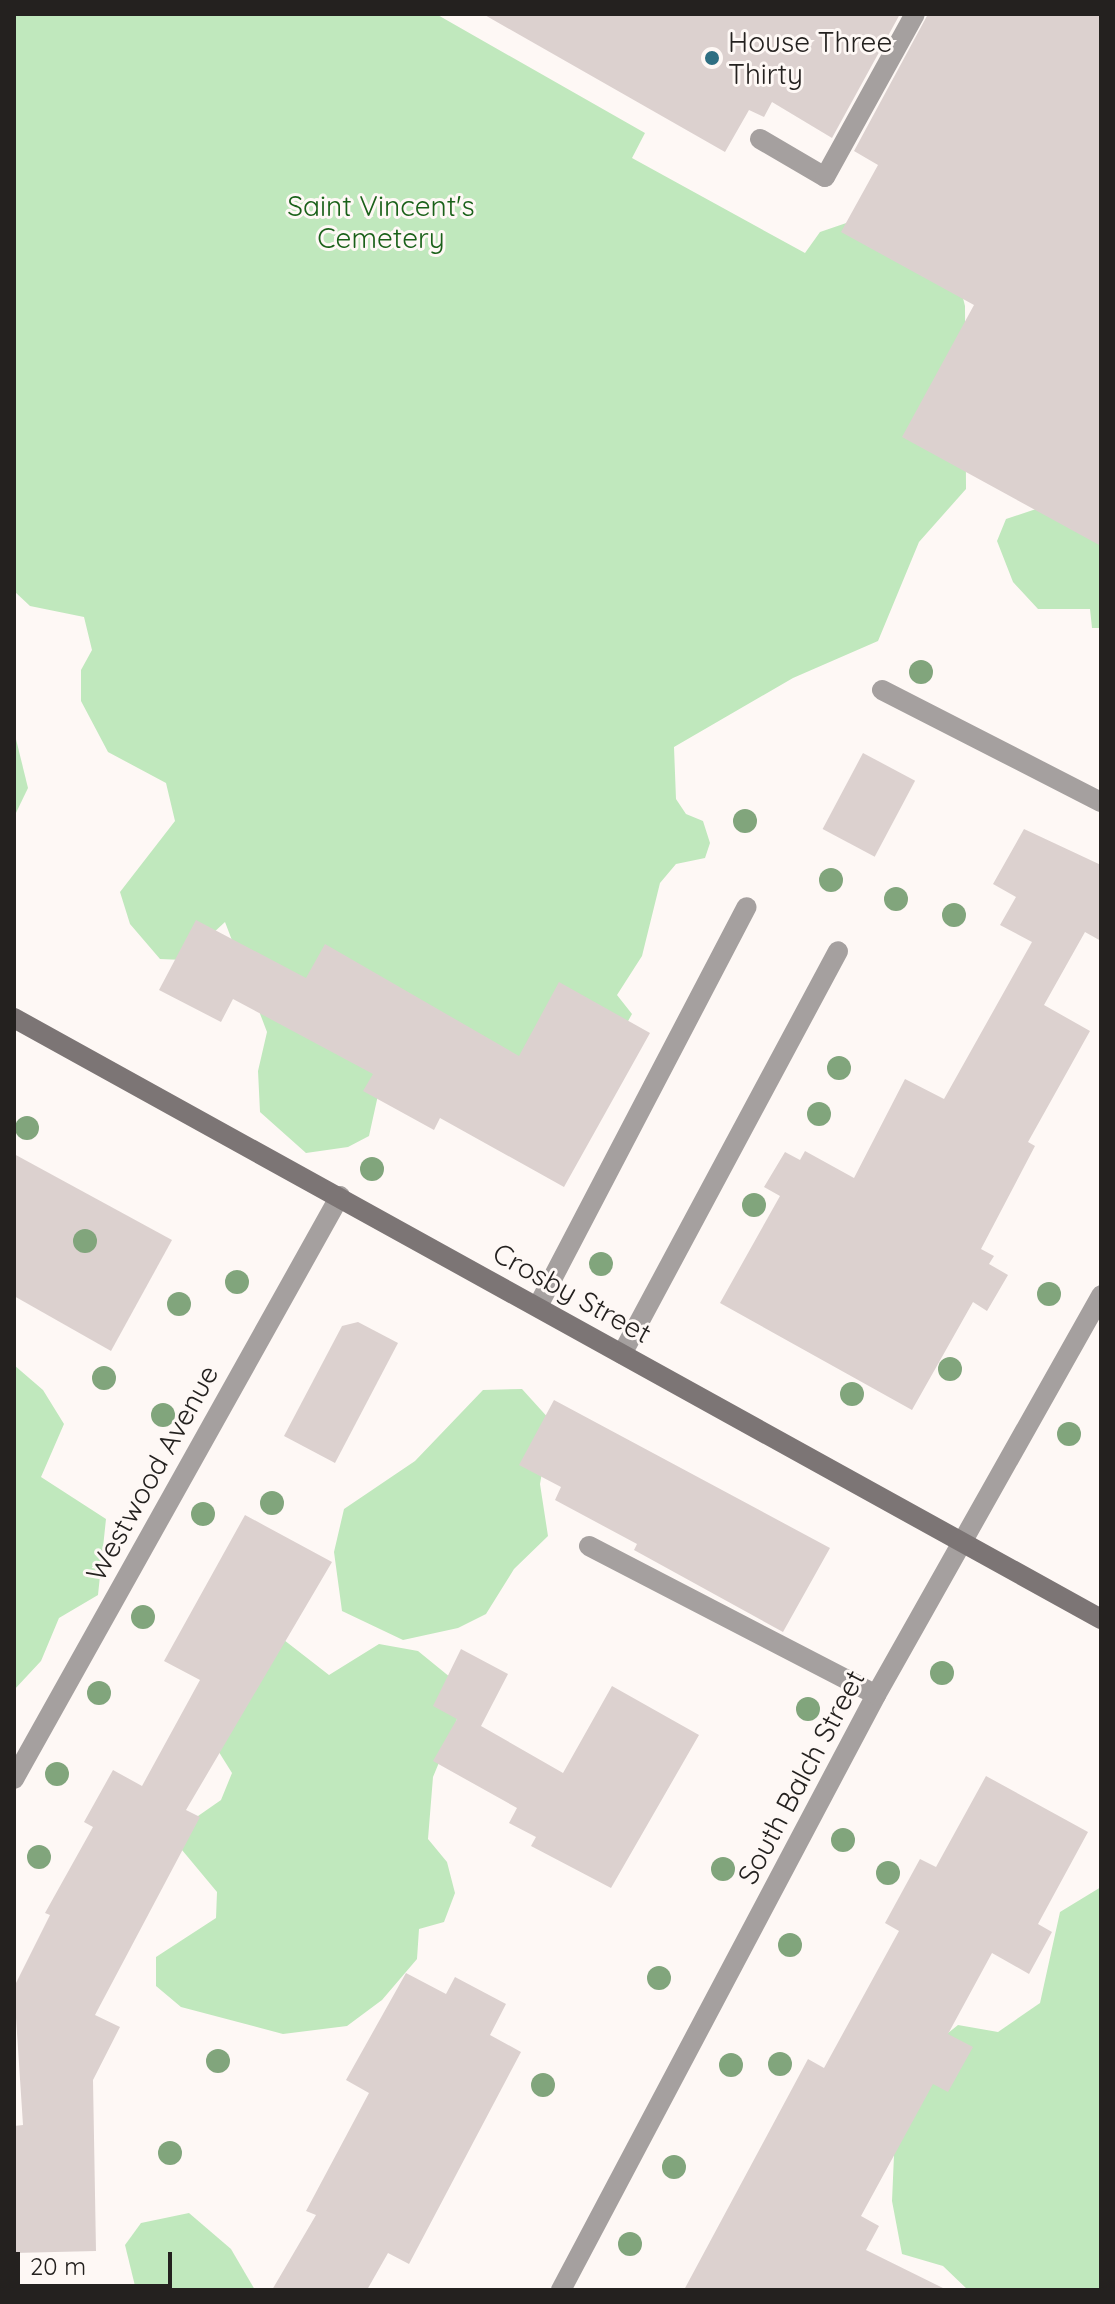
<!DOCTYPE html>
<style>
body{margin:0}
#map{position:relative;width:1115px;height:2304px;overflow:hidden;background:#fef8f5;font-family:Quicksand,sans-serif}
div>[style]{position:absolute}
.green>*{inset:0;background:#c0e8bd}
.building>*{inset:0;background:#dcd1cf;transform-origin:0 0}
.lane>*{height:20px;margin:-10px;padding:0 10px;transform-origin:10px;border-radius:10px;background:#a5a09f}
.street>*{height:20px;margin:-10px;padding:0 10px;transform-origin:10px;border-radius:10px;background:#a5a09f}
.secondary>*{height:20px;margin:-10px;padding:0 10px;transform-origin:10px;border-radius:10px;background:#7c7575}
.trees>*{width:24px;height:24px;margin:-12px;border-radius:50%;background:#81a57c}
.dots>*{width:22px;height:22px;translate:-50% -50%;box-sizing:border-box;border:4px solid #fef8f5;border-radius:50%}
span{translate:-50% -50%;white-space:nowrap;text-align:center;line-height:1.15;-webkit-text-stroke:6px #fef8f5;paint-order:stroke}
.poi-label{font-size:28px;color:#24211f}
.left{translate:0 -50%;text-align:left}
.park-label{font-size:28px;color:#1a6119}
.street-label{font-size:28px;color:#24211f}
.frame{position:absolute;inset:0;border:16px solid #24211f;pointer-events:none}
.scale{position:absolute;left:16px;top:2252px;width:156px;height:36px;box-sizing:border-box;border:4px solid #24211f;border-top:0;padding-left:10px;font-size:24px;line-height:28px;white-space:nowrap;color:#24211f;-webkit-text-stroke:6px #fef8f5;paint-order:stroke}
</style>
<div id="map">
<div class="green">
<div style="clip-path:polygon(14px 14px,436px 14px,645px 133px,632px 158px,805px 253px,820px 232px,858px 219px,956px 270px,965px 306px,966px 489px,919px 542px,878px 641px,793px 678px,674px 747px,676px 799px,686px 814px,703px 821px,710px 843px,705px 858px,676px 864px,660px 883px,642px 956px,617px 995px,632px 1014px,623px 1030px,578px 1054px,382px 1077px,369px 1136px,348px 1147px,306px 1153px,260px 1112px,258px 1071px,267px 1032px,225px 922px,184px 960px,160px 959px,130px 924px,120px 892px,175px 821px,166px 783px,108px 752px,81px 701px,81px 670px,92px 650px,84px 617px,30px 606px,14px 591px)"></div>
<div style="clip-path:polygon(1054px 503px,1101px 538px,1101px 628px,1092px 628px,1090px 609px,1038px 609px,1013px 582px,997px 541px,1006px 519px)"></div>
<div style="clip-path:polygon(14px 731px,28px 788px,14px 817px)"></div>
<div style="clip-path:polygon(14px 1365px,43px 1390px,64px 1424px,41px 1477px,106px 1519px,98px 1595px,59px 1618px,41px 1661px,14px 1690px)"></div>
<div style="clip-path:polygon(522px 1389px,551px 1421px,540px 1484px,548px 1536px,514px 1569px,486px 1614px,458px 1628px,403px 1640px,342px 1611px,334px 1552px,344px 1509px,415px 1461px,483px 1390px)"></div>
<div style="clip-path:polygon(284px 1640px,329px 1675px,379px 1644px,418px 1651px,456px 1682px,462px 1707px,433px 1777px,428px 1839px,447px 1862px,455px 1893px,444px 1922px,419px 1929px,417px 1959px,382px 2000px,347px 2026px,283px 2034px,181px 2007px,156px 1986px,156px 1957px,216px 1918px,217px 1892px,177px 1844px,188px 1823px,221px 1800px,232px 1773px,212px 1741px)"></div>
<div style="clip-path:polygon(1101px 1887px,1101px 2290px,968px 2290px,943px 2266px,902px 2254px,892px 2201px,895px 2132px,927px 2050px,958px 2025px,998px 2032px,1040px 2003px,1060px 1912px)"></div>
<div style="clip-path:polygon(189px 2213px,231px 2249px,255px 2290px,136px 2290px,125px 2245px,141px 2223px)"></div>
</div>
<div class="building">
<div style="clip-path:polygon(483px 14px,900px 14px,832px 138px,772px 102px,764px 117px,749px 110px,725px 152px)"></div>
<div style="clip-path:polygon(928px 14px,1101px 14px,1101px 546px,902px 437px,974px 305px,841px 232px,878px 165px,854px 151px)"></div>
<div style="left:863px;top:753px;width:59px;height:86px;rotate:28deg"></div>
<div style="clip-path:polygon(1024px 829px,1101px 865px,1101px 941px,1085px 932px,1044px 1005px,1090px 1031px,1028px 1142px,1035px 1146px,981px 1249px,994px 1256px,989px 1264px,1008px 1275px,987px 1311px,973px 1302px,912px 1410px,720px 1303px,780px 1196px,764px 1187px,785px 1152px,800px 1160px,805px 1151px,854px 1178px,905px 1079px,944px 1099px,1032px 942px,1000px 925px,1016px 897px,993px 884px)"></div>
<div style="clip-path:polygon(196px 920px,306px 978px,325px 944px,519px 1056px,559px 982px,650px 1033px,564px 1187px,440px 1118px,434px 1130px,363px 1091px,373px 1074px,233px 999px,221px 1022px,159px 990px)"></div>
<div style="clip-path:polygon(14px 1154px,172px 1240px,111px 1351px,14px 1296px)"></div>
<div style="clip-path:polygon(358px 1322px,398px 1343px,335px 1463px,284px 1436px,342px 1326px)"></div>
<div style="clip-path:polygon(554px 1400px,830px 1548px,783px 1632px,634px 1550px,637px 1544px,555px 1500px,561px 1487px,519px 1465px)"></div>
<div style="clip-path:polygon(245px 1515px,332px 1562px,186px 1810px,200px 1817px,95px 2015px,120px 2027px,93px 2080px,96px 2251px,14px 2253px,14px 2126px,23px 2125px,14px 1987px,50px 1915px,45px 1913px,93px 1827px,84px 1822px,113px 1770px,142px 1786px,200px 1680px,164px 1661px)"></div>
<div style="clip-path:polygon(461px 1649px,508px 1674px,481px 1726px,563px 1773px,612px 1686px,699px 1735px,611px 1888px,531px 1846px,536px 1837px,509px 1823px,517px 1808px,433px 1761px,457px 1719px,433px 1706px)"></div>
<div style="clip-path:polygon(986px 1776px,1088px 1832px,1038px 1924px,1052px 1932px,1029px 1974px,992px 1953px,948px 2034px,973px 2047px,948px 2092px,933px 2084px,861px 2216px,879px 2226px,866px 2250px,947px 2290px,684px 2290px,808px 2059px,824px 2068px,899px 1931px,885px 1923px,920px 1859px,936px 1867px)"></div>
<div style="clip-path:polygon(406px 1973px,446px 1994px,455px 1977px,506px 2004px,490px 2035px,521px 2052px,409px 2264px,388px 2253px,367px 2290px,272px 2290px,316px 2215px,306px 2211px,369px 2093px,346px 2080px)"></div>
</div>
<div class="lane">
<div style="left:760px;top:139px;width:75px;rotate:30.3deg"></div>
<div style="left:825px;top:177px;width:186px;rotate:-61.1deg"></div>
<div style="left:882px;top:690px;width:246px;rotate:27.1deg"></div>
<div style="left:538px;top:1306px;width:450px;rotate:-62.4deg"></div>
<div style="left:622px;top:1354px;width:457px;rotate:-61.8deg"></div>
<div style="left:589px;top:1546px;width:323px;rotate:27.4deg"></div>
</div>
<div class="street">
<div style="left:14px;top:1779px;width:668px;rotate:-60.79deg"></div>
<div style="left:561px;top:2290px;width:673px;rotate:-62.1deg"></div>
<div style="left:876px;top:1695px;width:459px;rotate:-60.6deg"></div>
</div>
<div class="secondary">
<div style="left:14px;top:1018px;width:1242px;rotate:28.94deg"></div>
</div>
<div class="trees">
<div style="left:921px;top:672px"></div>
<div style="left:745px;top:821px"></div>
<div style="left:831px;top:880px"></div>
<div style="left:896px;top:899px"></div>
<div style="left:954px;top:915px"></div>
<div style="left:839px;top:1068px"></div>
<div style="left:819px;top:1114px"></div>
<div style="left:27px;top:1128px"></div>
<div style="left:372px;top:1169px"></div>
<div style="left:754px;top:1205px"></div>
<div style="left:85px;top:1241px"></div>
<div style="left:601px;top:1264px"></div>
<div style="left:237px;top:1282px"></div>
<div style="left:1049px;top:1294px"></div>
<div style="left:179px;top:1304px"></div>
<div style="left:950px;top:1369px"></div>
<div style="left:104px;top:1378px"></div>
<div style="left:852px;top:1394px"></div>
<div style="left:163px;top:1415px"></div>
<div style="left:1069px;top:1434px"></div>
<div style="left:272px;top:1503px"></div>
<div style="left:203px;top:1514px"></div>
<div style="left:143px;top:1617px"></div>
<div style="left:942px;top:1673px"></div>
<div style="left:99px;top:1693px"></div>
<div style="left:808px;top:1709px"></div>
<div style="left:57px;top:1774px"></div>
<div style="left:843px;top:1840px"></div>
<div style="left:39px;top:1857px"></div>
<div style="left:723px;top:1869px"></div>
<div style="left:888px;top:1873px"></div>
<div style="left:790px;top:1945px"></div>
<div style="left:659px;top:1978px"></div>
<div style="left:218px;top:2061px"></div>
<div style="left:780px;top:2064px"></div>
<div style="left:731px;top:2065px"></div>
<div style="left:543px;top:2085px"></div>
<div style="left:170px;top:2153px"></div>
<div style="left:674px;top:2167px"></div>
<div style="left:630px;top:2244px"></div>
</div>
<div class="dots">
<div style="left:712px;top:58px;background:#2e6e82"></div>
</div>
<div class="poi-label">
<span class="left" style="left:728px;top:58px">House Three<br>Thirty</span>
</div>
<div class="park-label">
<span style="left:381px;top:222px">Saint Vincent's<br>Cemetery</span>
</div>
<div class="street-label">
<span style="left:572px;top:1293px;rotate:29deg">Crosby Street</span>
<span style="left:152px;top:1473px;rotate:-61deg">Westwood Avenue</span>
<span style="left:801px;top:1777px;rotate:-62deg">South Balch Street</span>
</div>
<div class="frame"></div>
<div class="scale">20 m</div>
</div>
